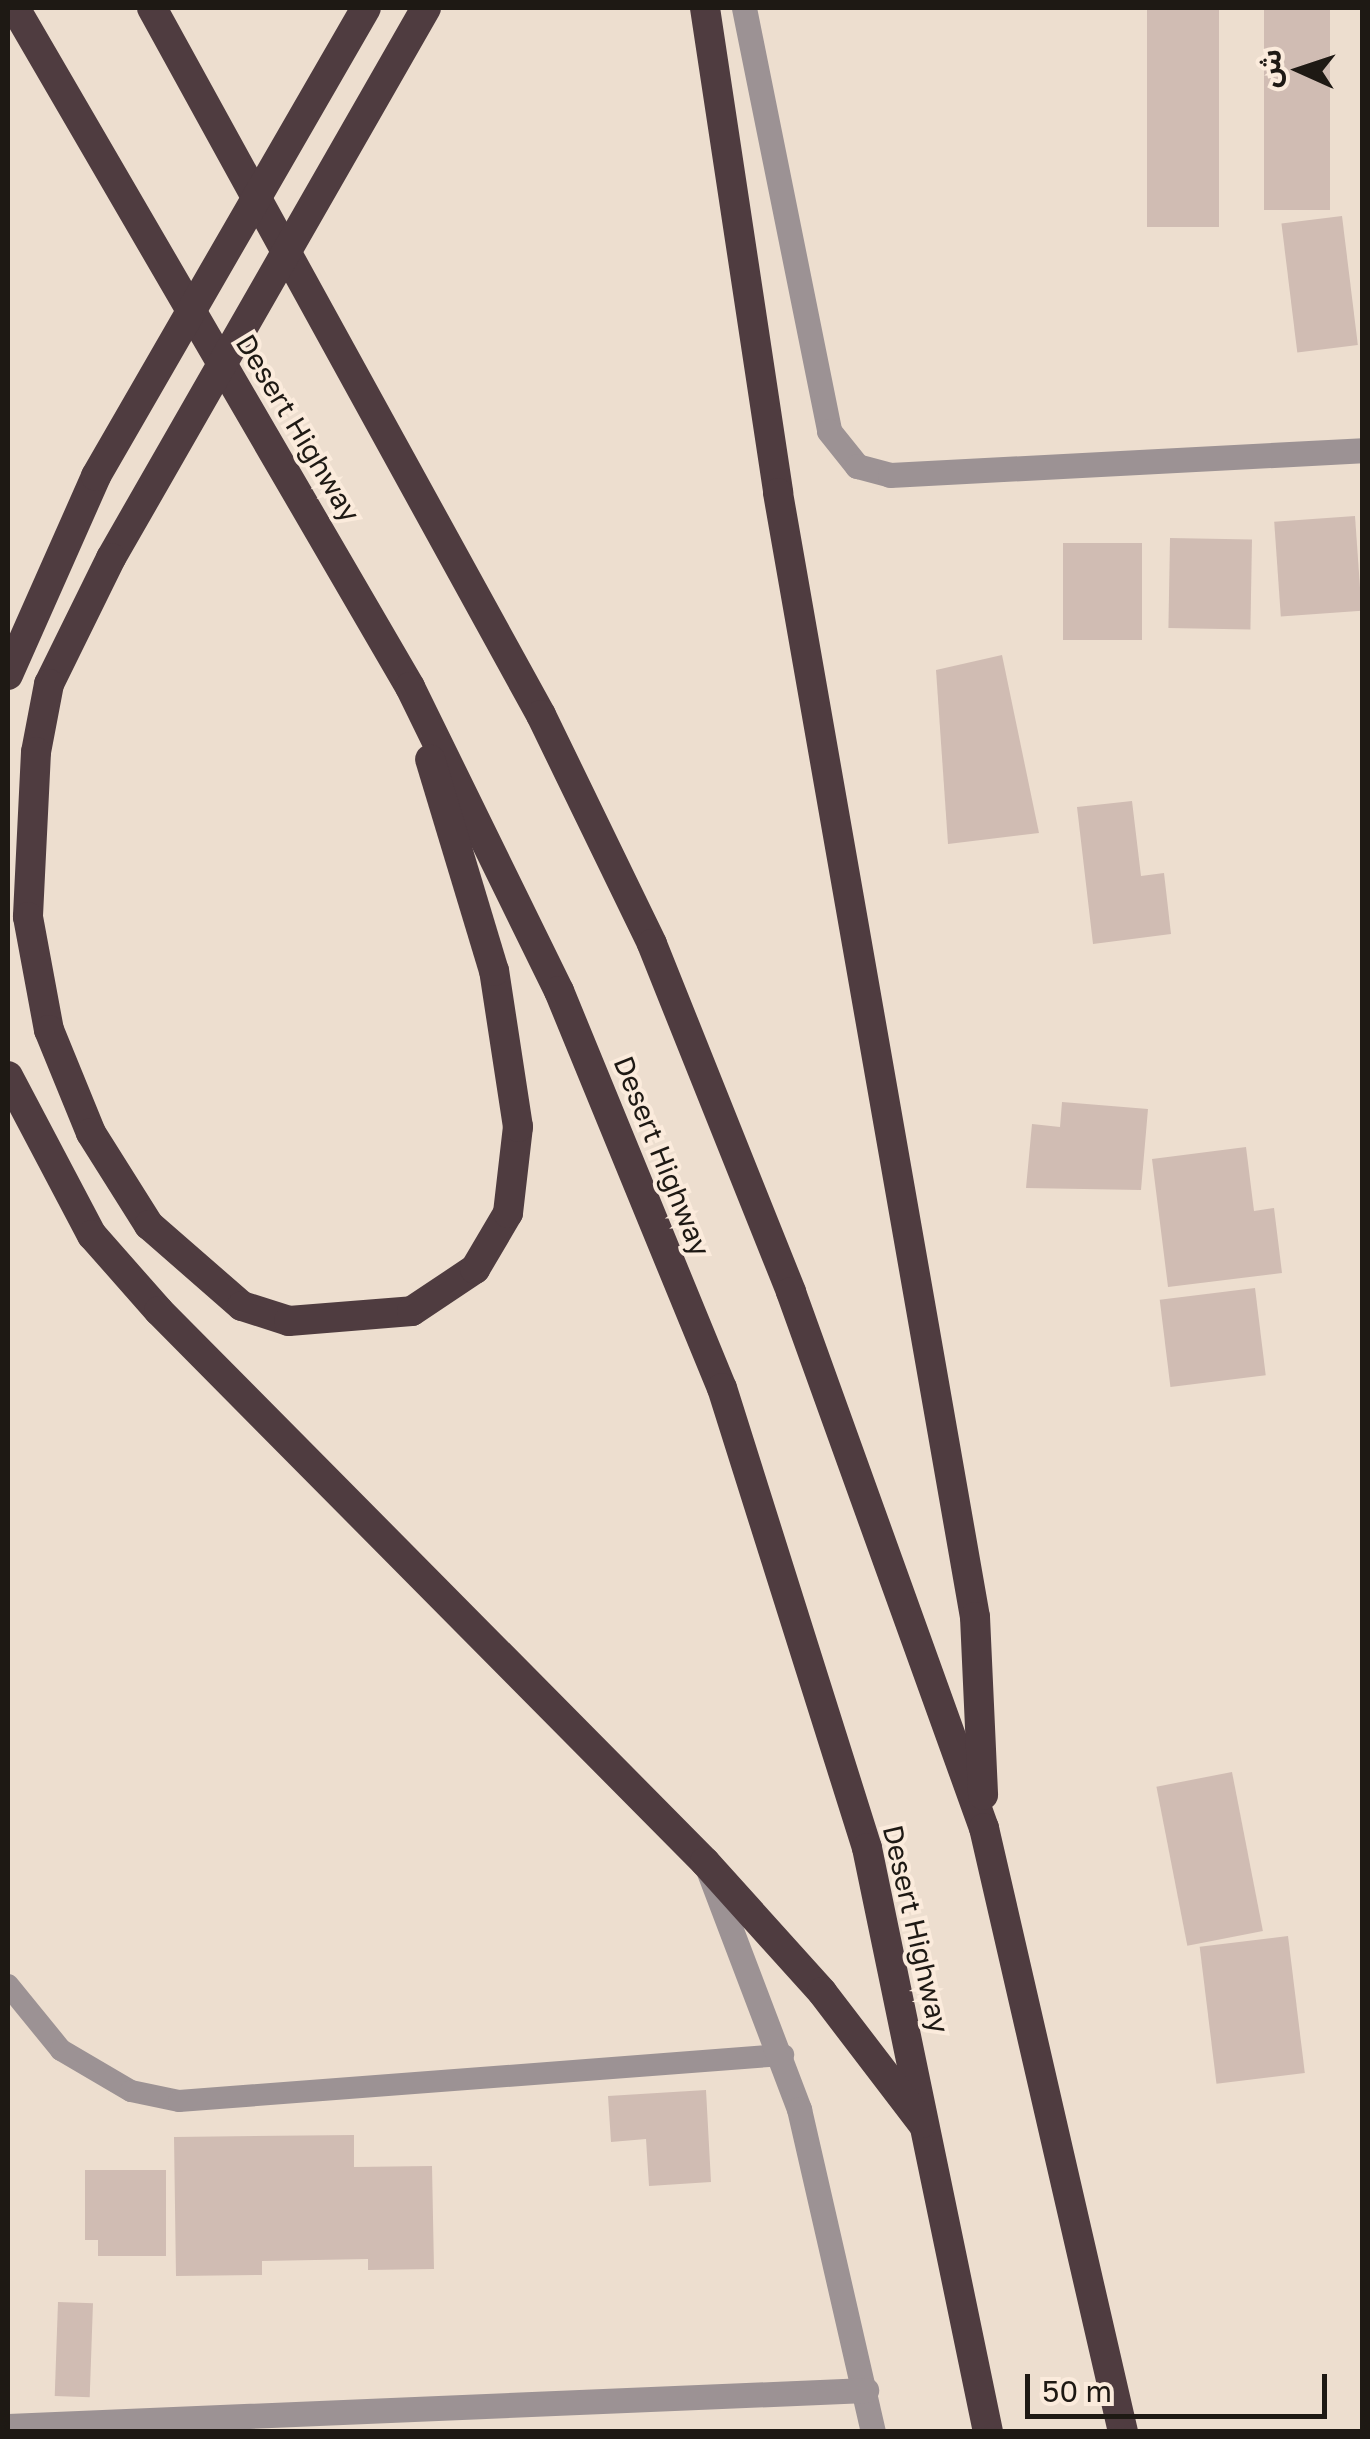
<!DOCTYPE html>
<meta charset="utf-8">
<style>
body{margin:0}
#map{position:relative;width:1370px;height:2439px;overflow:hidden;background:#eddecf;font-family:"Golos Text","Noto Sans Arabic",sans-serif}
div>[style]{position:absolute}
.building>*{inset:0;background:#d0bcb3;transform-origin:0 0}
.lane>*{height:22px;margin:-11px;padding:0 11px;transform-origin:11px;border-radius:11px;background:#9c9294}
.street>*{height:25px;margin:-12.5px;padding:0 12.5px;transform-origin:12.5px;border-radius:12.5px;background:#9c9294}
.highway>*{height:30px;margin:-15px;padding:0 15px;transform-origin:15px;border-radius:15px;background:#4f3c40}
span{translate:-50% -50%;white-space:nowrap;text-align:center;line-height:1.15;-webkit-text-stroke:8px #fbebdc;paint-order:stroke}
.street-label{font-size:28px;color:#1e1914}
.frame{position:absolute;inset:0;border:10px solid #1e1914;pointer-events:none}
.north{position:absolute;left:1250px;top:20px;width:100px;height:100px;-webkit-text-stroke:8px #fbebdc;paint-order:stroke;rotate:273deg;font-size:28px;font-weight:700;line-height:40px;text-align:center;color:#1e1914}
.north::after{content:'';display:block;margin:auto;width:35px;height:45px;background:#1e1914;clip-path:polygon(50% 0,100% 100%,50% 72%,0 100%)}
.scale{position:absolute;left:1025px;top:2374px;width:302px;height:45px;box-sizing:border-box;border:5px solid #1e1914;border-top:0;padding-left:12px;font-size:30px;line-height:35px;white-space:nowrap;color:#1e1914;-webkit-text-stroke:8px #fbebdc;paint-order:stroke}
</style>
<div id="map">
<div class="building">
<div style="left:1147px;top:8px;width:72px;height:219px"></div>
<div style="left:1264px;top:8px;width:66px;height:202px"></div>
<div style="left:1342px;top:216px;width:130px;height:61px;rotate:83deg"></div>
<div style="left:1355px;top:516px;width:95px;height:81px;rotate:86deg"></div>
<div style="left:1170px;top:538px;width:82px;height:90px;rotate:1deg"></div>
<div style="left:1063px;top:543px;width:79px;height:97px"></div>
<div style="clip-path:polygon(1002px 655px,1039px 833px,948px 844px,936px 670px)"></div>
<div style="clip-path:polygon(1132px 801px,1141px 876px,1164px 873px,1171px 934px,1093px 944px,1077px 807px)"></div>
<div style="clip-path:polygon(1062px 1102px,1148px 1109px,1141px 1190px,1026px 1188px,1032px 1124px,1060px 1127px)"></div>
<div style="clip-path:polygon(1246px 1147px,1254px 1211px,1274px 1208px,1282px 1273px,1168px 1287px,1152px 1159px)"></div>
<div style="left:1255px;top:1288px;width:88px;height:96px;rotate:83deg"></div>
<div style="left:1232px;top:1772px;width:162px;height:77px;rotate:79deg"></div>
<div style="left:1288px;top:1936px;width:138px;height:89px;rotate:83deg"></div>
<div style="clip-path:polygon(706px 2090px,711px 2182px,649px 2186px,646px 2139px,611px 2142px,608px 2096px)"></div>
<div style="clip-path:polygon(354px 2135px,354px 2167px,432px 2166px,434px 2269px,368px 2270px,368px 2259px,262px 2261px,262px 2275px,176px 2276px,174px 2137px)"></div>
<div style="clip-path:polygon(85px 2170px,166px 2170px,166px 2256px,98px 2256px,98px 2240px,85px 2240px)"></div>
<div style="left:58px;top:2302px;width:35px;height:94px;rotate:2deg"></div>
</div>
<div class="lane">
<div style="left:8px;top:1985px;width:84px;rotate:50.8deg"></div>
<div style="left:61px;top:2050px;width:81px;rotate:30.4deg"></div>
<div style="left:131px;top:2091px;width:49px;rotate:11.8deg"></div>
<div style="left:179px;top:2101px;width:606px;rotate:-4.36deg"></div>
</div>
<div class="street">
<div style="left:744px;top:8px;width:431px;rotate:78.6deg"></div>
<div style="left:829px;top:431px;width:45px;rotate:51.3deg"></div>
<div style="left:857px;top:466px;width:34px;rotate:15deg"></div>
<div style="left:890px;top:475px;width:473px;rotate:-3deg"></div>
<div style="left:709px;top:1872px;width:254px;rotate:69.2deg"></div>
<div style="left:799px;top:2109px;width:331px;rotate:77.1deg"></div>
<div style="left:8px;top:2426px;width:859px;rotate:-2.4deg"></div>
</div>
<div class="highway">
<div style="left:15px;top:8px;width:786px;rotate:59.81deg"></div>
<div style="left:410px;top:687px;width:339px;rotate:63.9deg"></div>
<div style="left:559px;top:991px;width:429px;rotate:67.7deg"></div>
<div style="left:722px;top:1388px;width:482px;rotate:72.5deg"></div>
<div style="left:867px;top:1848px;width:596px;rotate:78.29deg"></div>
<div style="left:152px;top:8px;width:807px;rotate:61.18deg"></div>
<div style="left:541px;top:715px;width:254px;rotate:64.1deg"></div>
<div style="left:652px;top:944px;width:375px;rotate:68.2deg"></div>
<div style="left:791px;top:1292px;width:570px;rotate:70.2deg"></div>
<div style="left:984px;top:1828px;width:620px;rotate:77.04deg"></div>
<div style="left:426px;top:8px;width:634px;rotate:119.8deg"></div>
<div style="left:111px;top:558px;width:140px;rotate:116.2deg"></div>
<div style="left:49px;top:684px;width:69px;rotate:100.8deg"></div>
<div style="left:36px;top:752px;width:165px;rotate:92.8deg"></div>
<div style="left:28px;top:917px;width:115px;rotate:79.5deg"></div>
<div style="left:49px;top:1030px;width:111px;rotate:67.8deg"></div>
<div style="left:91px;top:1133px;width:109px;rotate:57.8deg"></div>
<div style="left:149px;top:1225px;width:123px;rotate:41.1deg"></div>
<div style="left:242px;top:1306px;width:49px;rotate:17.7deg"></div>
<div style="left:289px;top:1321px;width:123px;rotate:-4.6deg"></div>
<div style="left:412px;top:1311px;width:76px;rotate:-33.7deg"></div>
<div style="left:475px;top:1269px;width:65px;rotate:-59.5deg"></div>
<div style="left:508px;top:1213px;width:87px;rotate:-83.4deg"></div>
<div style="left:518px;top:1127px;width:158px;rotate:-98.7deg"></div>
<div style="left:494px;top:971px;width:221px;rotate:-106.8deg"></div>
<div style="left:705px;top:8px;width:490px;rotate:81.4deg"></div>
<div style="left:778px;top:493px;width:1141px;rotate:80.06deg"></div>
<div style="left:975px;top:1617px;width:178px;rotate:87.4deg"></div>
<div style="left:8px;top:675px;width:218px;rotate:-66.1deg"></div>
<div style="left:96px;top:476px;width:540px;rotate:-60.02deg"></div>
<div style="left:8px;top:1076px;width:180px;rotate:62.2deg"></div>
<div style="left:92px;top:1235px;width:101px;rotate:48.6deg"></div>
<div style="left:159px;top:1311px;width:776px;rotate:45.26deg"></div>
<div style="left:705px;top:1862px;width:175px;rotate:48deg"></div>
<div style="left:822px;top:1992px;width:165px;rotate:52.6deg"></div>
</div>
<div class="street-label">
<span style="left:298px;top:428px;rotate:59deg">Desert Highway</span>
<span style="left:662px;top:1156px;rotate:68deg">Desert Highway</span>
<span style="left:916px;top:1929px;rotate:77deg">Desert Highway</span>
</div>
<div class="frame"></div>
<div class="north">ش</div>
<div class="scale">50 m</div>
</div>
